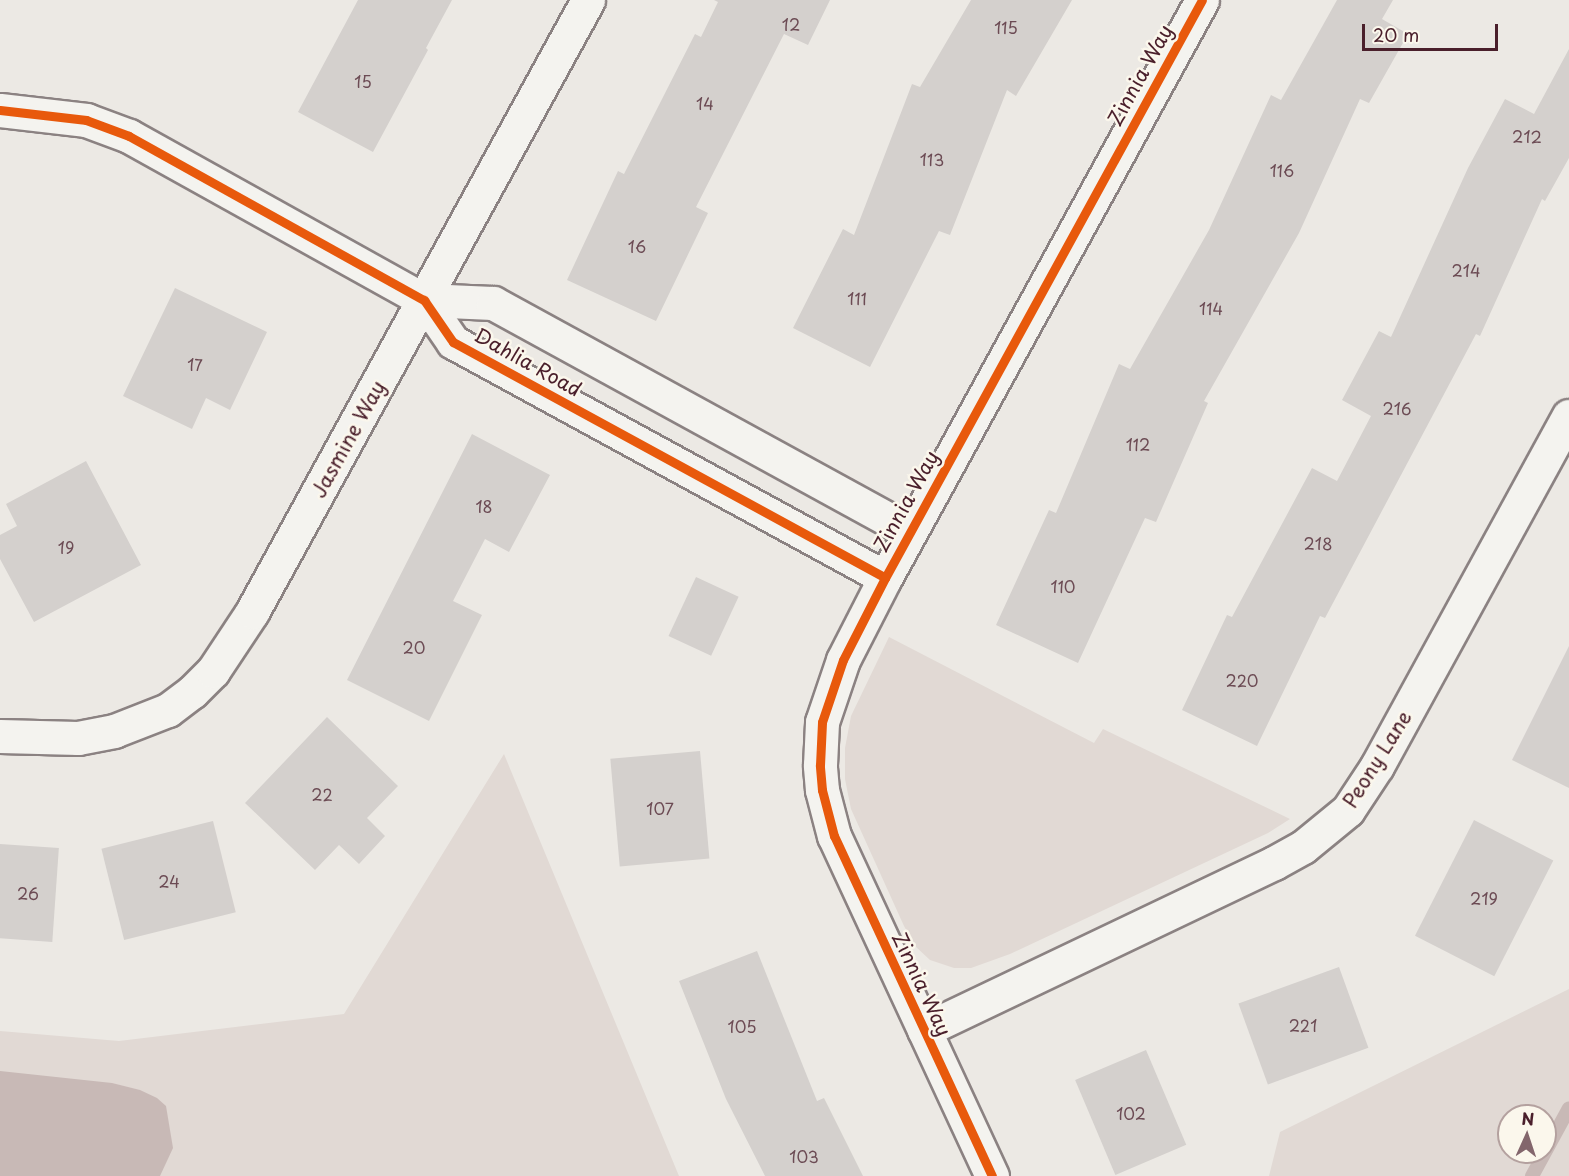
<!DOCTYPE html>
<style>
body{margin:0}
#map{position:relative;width:1569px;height:1176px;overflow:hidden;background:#ece9e4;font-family:"Playpen Sans",sans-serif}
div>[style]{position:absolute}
.green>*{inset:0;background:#e1d9d4}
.water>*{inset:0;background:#c8b9b6}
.stream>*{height:14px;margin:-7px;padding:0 7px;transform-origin:7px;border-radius:7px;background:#c8b9b6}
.building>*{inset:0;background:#d4d0cd;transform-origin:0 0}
.roads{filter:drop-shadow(2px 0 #8b8282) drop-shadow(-2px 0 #8b8282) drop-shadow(0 2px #8b8282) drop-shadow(0 -2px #8b8282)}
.minor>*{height:33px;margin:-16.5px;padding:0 16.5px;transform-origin:16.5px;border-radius:16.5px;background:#f4f3ef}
.cycleway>*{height:9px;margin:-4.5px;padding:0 4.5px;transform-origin:4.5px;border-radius:4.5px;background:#e8590c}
span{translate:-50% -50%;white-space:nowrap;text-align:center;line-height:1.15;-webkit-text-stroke:5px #fbf7ec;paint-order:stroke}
.number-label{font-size:16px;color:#6c4b54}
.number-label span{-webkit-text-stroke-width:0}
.street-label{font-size:20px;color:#4a1f2b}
.north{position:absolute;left:1497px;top:1104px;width:60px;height:60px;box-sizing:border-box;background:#fbf7ec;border:2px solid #b4a19f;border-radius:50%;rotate:3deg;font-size:16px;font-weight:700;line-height:24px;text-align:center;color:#4a1f2b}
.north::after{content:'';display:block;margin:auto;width:21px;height:27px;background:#83666c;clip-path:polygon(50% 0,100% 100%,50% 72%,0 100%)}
.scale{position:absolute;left:1362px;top:24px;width:136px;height:27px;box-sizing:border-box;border:3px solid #4a1f2b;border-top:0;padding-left:8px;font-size:18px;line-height:21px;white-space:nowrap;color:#4a1f2b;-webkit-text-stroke:4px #fbf7ec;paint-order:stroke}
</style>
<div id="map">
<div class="green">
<div style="clip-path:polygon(889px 637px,1094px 743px,1103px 729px,1290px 819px,1268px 833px,1010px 954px,971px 968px,954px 968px,930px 960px,915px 946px,904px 926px,851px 809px,845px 779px,845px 748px,851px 716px)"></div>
<div style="clip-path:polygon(504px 754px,679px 1176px,0 1176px,0 1031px,119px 1041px,344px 1014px)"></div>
<div style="clip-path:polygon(evenodd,1569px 989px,1569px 1176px,1269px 1176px,1280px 1132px,1569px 989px,1509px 1116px,1545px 1116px,1545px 1152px,1509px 1152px,1509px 1116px)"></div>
</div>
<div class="water">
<div style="clip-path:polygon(0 1071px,112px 1083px,140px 1090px,157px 1098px,166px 1106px,173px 1148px,160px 1176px,0 1176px)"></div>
</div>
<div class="stream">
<div style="left:1532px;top:1176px;width:77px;rotate:-61.4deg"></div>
</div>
<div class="building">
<div style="clip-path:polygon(358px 0,452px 0,426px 48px,428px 50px,373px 152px,298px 112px)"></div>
<div style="clip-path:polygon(714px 0,830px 0,808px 45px,784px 34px,696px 207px,708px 213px,656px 321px,567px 280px,618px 171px,624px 174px,695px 34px,701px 37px,718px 2px)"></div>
<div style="clip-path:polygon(971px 0,1072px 0,1016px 96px,1007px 90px,950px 235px,939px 231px,870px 367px,793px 328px,843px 229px,854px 235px,912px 84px,920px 87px)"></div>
<div style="clip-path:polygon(1337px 0,1393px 0,1382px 19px,1408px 34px,1369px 103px,1360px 99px,1299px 233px,1204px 401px,1208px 403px,1156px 522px,1145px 518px,1078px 663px,996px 625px,1049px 510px,1056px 513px,1119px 364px,1130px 369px,1209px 230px,1271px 95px,1281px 100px)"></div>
<div style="clip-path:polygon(1569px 49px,1569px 158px,1545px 201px,1542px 199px,1480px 336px,1476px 334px,1325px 618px,1320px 616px,1257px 746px,1182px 710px,1227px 615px,1232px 617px,1312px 468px,1337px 481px,1371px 416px,1342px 400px,1379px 331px,1391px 337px,1468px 168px,1505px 99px,1534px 114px)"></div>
<div style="clip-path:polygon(175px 288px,267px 332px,230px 410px,206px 398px,192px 429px,123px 396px)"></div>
<div style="clip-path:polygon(472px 434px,550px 475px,509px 552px,485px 539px,453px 601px,482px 615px,429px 721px,347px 680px)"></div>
<div style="clip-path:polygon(86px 461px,141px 565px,34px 622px,0 559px,0 535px,17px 526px,6px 504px)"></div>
<div style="left:696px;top:577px;width:47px;height:65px;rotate:25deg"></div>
<div style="clip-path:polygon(1569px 646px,1569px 788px,1512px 760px)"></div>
<div style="clip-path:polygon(327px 717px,398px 786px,367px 818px,385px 836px,359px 864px,339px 845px,315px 870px,245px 803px)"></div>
<div style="left:700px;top:751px;width:108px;height:90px;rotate:85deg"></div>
<div style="left:1474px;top:820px;width:89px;height:130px;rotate:27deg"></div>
<div style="left:213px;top:821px;width:94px;height:115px;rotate:76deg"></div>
<div style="left:0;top:844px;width:59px;height:94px;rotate:4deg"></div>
<div style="clip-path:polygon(757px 951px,817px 1101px,824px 1098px,863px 1176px,765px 1176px,726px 1099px,679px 981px)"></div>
<div style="left:1339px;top:967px;width:86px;height:107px;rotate:70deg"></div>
<div style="left:1146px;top:1050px;width:103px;height:77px;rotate:67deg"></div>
</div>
<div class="roads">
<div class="minor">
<div style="left:0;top:110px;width:87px;rotate:6.6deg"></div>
<div style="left:86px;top:120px;width:46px;rotate:20.4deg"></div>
<div style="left:129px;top:136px;width:338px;rotate:29.1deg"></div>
<div style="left:424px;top:300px;width:51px;rotate:55.4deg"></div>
<div style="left:453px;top:342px;width:492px;rotate:28.6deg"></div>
<div style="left:424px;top:300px;width:69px;rotate:2.5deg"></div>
<div style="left:493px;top:303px;width:475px;rotate:28.7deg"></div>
<div style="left:0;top:736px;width:78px;rotate:1.5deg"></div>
<div style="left:78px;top:738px;width:37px;rotate:-11deg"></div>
<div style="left:114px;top:731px;width:58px;rotate:-21.3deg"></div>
<div style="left:168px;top:710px;width:30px;rotate:-37deg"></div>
<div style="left:192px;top:692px;width:30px;rotate:-45deg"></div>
<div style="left:213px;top:671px;width:71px;rotate:-56.5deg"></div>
<div style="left:252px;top:612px;width:698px;rotate:-61.23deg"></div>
<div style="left:924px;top:1030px;width:388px;rotate:-25.5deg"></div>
<div style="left:1274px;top:863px;width:33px;rotate:-29deg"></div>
<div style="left:1303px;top:847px;width:58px;rotate:-39.4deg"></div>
<div style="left:1348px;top:810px;width:53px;rotate:-56.6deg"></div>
<div style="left:1377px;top:766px;width:399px;rotate:-61.3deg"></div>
<div style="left:992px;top:1176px;width:375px;rotate:-114.9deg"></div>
<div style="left:834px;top:836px;width:48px;rotate:-104.6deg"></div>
<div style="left:822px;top:790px;width:25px;rotate:-95deg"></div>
<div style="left:820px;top:765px;width:43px;rotate:-87.3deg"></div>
<div style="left:822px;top:722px;width:65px;rotate:-71.3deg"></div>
<div style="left:843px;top:660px;width:92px;rotate:-62.9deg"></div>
<div style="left:885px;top:578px;width:659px;rotate:-61.26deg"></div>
</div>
</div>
<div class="cycleway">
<div style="left:0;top:110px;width:87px;rotate:6.6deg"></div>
<div style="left:86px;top:120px;width:46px;rotate:20.4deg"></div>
<div style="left:129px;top:136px;width:338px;rotate:29.1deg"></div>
<div style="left:424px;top:300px;width:51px;rotate:55.4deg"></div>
<div style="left:453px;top:342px;width:492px;rotate:28.6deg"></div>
<div style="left:992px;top:1176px;width:375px;rotate:-114.9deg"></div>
<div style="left:834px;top:836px;width:48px;rotate:-104.6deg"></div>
<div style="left:822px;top:790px;width:25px;rotate:-95deg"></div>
<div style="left:820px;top:765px;width:43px;rotate:-87.3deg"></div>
<div style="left:822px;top:722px;width:65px;rotate:-71.3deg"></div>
<div style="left:843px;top:660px;width:92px;rotate:-62.9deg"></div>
<div style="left:885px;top:578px;width:659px;rotate:-61.26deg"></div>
</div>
<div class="number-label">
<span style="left:791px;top:24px">12</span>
<span style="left:1006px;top:27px">115</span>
<span style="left:363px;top:81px">15</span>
<span style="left:705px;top:103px">14</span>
<span style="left:1527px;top:136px">212</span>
<span style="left:932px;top:159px">113</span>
<span style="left:1282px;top:170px">116</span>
<span style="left:637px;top:246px">16</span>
<span style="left:1466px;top:270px">214</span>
<span style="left:857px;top:298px">111</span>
<span style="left:1211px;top:308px">114</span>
<span style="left:195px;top:364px">17</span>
<span style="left:1397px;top:408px">216</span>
<span style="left:1138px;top:444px">112</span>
<span style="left:484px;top:506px">18</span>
<span style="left:1318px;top:543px">218</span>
<span style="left:66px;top:547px">19</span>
<span style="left:1063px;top:586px">110</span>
<span style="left:414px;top:647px">20</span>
<span style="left:1242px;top:680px">220</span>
<span style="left:322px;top:794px">22</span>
<span style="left:660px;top:808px">107</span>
<span style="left:169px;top:881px">24</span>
<span style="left:28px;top:893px">26</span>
<span style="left:1484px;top:898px">219</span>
<span style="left:1303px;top:1025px">221</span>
<span style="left:742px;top:1026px">105</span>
<span style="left:1131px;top:1113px">102</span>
<span style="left:804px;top:1156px">103</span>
</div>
<div class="street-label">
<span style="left:1140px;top:75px;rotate:-61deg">Zinnia Way</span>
<span style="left:528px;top:362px;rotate:29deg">Dahlia Road</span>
<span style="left:348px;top:439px;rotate:-61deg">Jasmine Way</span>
<span style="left:906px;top:501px;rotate:-61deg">Zinnia Way</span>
<span style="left:1377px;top:759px;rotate:-58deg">Peony Lane</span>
<span style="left:922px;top:984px;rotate:65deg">Zinnia Way</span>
</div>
<div class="north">N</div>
<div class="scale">20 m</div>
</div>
